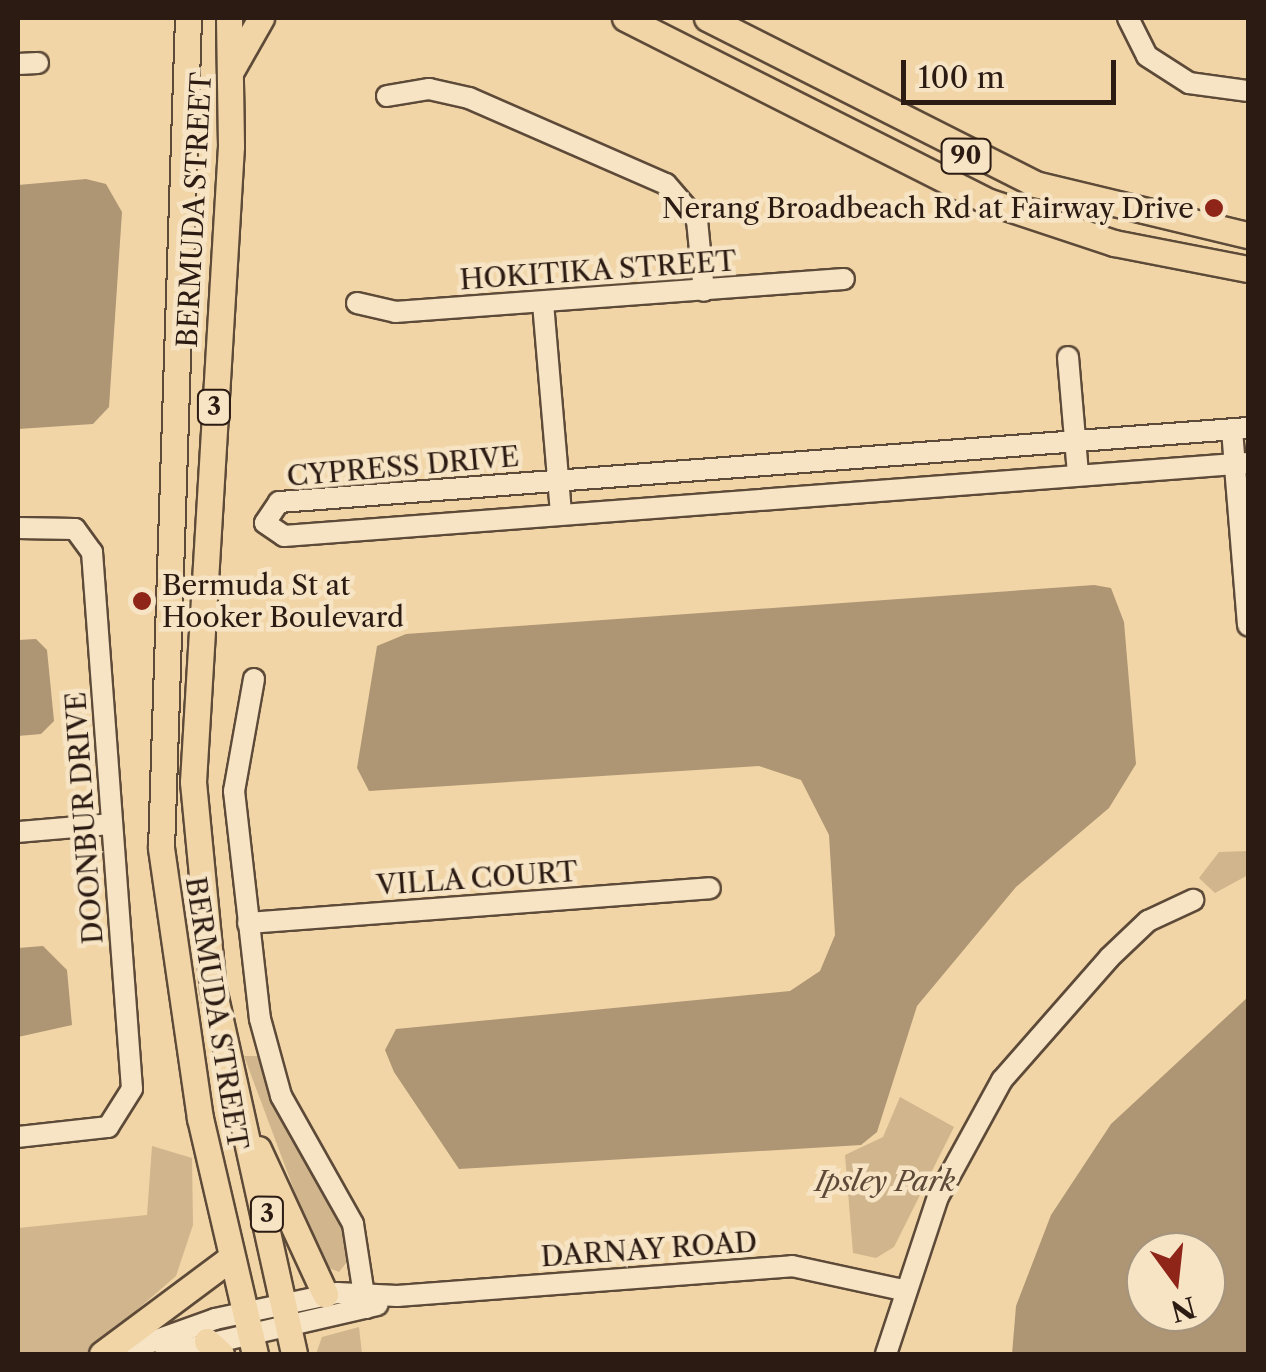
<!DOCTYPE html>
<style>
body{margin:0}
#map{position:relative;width:1266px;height:1372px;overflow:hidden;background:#f1d5a6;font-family:"Libre Caslon Text",serif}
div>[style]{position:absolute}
.green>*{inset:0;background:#d0b58d}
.water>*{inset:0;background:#ae9674}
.roads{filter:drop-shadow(2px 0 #5d4a38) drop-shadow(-2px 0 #5d4a38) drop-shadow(0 2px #5d4a38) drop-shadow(0 -2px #5d4a38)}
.minor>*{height:20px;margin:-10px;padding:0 10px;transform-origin:10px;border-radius:10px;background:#f6e4c5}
.major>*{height:25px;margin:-12.5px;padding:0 12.5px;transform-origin:12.5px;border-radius:12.5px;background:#f1d5a6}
.dots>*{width:28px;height:28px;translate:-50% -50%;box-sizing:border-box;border:5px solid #f6e4c5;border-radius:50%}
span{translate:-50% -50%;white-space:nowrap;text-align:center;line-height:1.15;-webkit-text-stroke:9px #f6e4c5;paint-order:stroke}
.shield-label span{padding:2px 8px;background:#f6e4c5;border:2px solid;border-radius:8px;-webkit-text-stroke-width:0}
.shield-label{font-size:25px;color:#2c1b13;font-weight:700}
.poi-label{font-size:28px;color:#2c1b13}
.right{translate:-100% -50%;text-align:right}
.left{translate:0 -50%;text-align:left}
.street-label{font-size:28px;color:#2c1b13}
.park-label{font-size:28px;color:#5d4938;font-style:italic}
.frame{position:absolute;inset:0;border:20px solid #2c1b13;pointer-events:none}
.north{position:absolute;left:1126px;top:1232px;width:100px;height:100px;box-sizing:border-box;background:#f6e4c5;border:2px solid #a5947e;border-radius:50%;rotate:165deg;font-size:28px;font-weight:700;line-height:40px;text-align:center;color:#2c1b13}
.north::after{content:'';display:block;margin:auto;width:35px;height:45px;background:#8f2418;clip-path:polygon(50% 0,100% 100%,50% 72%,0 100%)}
.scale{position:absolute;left:901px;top:60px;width:215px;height:45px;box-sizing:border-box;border:5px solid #2c1b13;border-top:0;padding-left:12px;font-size:30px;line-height:35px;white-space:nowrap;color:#2c1b13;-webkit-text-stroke:8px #f6e4c5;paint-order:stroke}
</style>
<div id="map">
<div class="green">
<div style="clip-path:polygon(1248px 851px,1248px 875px,1215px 893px,1199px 878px,1219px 852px)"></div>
<div style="clip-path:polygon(244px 1056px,259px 1056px,345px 1229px,350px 1258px,339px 1272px,322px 1265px)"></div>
<div style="clip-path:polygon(900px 1097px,954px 1127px,894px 1247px,876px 1258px,853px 1253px,845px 1155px,883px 1137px)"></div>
<div style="clip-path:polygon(152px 1146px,192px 1158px,193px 1225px,176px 1276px,86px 1354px,18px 1354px,18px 1228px,147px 1215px)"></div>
<div style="clip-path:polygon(359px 1327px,362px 1354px,316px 1354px,322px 1337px)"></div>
</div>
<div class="water">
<div style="clip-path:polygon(86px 179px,106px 184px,122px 212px,109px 407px,93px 424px,18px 429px,18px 185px)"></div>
<div style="clip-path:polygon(1094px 585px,1111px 588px,1124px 622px,1136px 764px,1109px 808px,1016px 887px,917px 1006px,877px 1132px,861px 1145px,459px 1169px,394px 1072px,385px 1050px,396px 1029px,790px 991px,820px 971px,835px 935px,829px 835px,801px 780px,759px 766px,369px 791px,357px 768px,377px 646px,406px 634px)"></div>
<div style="clip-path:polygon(36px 639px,47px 650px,54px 721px,41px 734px,18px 736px,18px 640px)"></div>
<div style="clip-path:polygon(43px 946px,67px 970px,72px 1025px,18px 1037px,18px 948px)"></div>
<div style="clip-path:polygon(evenodd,1248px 997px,1248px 1354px,1012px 1354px,1016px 1306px,1051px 1215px,1111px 1124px,1248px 997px,1206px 1252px,1206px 1312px,1146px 1312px,1146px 1252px,1206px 1252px)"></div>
</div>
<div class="roads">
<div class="minor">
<div style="left:1128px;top:18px;width:42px;rotate:63.4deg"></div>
<div style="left:1147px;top:56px;width:50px;rotate:32.7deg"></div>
<div style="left:1189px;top:83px;width:60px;rotate:7.7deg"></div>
<div style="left:18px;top:64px;width:20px;rotate:-3deg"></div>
<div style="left:387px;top:96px;width:43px;rotate:-9.5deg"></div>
<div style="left:429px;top:89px;width:41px;rotate:12.7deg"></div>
<div style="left:469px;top:98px;width:215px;rotate:23.6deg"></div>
<div style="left:666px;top:184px;width:48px;rotate:49.3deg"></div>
<div style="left:697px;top:220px;width:71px;rotate:84.4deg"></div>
<div style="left:357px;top:303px;width:39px;rotate:13deg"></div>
<div style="left:395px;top:312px;width:450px;rotate:-4.2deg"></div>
<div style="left:543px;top:303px;width:212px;rotate:85.1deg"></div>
<div style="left:1068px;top:357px;width:117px;rotate:85.1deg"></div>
<div style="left:1248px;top:428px;width:972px;rotate:175.63deg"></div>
<div style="left:279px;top:502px;width:25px;rotate:124deg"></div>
<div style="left:265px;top:523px;width:23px;rotate:34deg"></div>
<div style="left:284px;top:536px;width:967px;rotate:-4.33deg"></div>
<div style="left:1232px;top:430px;width:196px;rotate:85.3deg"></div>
<div style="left:18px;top:528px;width:57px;rotate:1deg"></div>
<div style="left:75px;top:529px;width:29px;rotate:54deg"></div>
<div style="left:92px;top:552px;width:538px;rotate:85.74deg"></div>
<div style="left:132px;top:1089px;width:45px;rotate:122.3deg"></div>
<div style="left:108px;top:1127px;width:91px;rotate:173.7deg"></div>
<div style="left:254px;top:679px;width:114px;rotate:100.1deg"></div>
<div style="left:234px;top:791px;width:229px;rotate:83.5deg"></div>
<div style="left:260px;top:1019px;width:80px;rotate:74.7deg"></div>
<div style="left:281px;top:1096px;width:147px;rotate:60.6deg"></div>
<div style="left:353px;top:1224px;width:85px;rotate:81.2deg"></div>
<div style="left:18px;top:832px;width:94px;rotate:-4.9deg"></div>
<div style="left:248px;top:923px;width:463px;rotate:-4.3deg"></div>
<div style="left:118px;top:1354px;width:103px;rotate:-19.8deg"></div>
<div style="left:215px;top:1319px;width:125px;rotate:-12deg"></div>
<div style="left:337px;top:1293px;width:60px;rotate:2.9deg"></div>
<div style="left:397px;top:1296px;width:396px;rotate:-4.3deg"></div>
<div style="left:792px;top:1266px;width:114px;rotate:12.2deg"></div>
<div style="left:165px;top:1354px;width:218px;rotate:-13deg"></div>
<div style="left:886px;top:1354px;width:165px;rotate:-71.7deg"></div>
<div style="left:938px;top:1197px;width:133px;rotate:-61.3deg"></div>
<div style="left:1002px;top:1080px;width:162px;rotate:-48.7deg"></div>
<div style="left:1109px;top:958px;width:54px;rotate:-43.5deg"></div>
<div style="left:1148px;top:921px;width:50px;rotate:-25deg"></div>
</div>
<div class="major">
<div style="left:188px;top:18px;width:830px;rotate:91.86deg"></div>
<div style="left:161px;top:848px;width:273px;rotate:81.8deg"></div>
<div style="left:200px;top:1118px;width:242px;rotate:76.9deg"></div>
<div style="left:229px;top:18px;width:128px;rotate:89.1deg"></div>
<div style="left:231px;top:146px;width:637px;rotate:93.42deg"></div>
<div style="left:193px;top:782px;width:207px;rotate:84.5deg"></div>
<div style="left:213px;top:988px;width:375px;rotate:77.5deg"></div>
<div style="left:625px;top:18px;width:409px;rotate:26.8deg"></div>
<div style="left:990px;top:202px;width:131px;rotate:18.3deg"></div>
<div style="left:1114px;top:243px;width:136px;rotate:11deg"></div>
<div style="left:707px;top:18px;width:368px;rotate:26.8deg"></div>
<div style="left:1035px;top:184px;width:219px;rotate:13.5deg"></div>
<div style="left:232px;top:69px;width:59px;rotate:-60.4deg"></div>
<div style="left:258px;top:1149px;width:160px;rotate:65.2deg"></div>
<div style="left:207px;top:1341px;width:19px;rotate:43deg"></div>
<div style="left:102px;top:1354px;width:161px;rotate:-36.7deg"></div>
</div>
</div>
<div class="dots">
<div style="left:1214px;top:208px;background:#8f2418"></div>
<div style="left:142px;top:601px;background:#8f2418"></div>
</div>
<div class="shield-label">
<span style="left:966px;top:156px">90</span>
<span style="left:214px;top:407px">3</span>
<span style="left:267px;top:1214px">3</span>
</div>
<div class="poi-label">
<span class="right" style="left:1194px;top:208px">Nerang Broadbeach Rd at Fairway Drive</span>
<span class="left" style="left:162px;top:601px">Bermuda St at<br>Hooker Boulevard</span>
</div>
<div class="street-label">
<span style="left:194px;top:210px;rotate:-87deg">BERMUDA STREET</span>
<span style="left:598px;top:270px;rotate:-4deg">HOKITIKA STREET</span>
<span style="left:403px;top:466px;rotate:-5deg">CYPRESS DRIVE</span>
<span style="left:84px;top:818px;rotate:-94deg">DOONBUR DRIVE</span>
<span style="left:477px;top:878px;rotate:-4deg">VILLA COURT</span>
<span style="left:217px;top:1013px;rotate:81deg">BERMUDA STREET</span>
<span style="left:649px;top:1249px;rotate:-4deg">DARNAY ROAD</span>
</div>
<div class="park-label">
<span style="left:885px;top:1181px">Ipsley Park</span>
</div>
<div class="frame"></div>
<div class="north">N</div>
<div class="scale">100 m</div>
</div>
